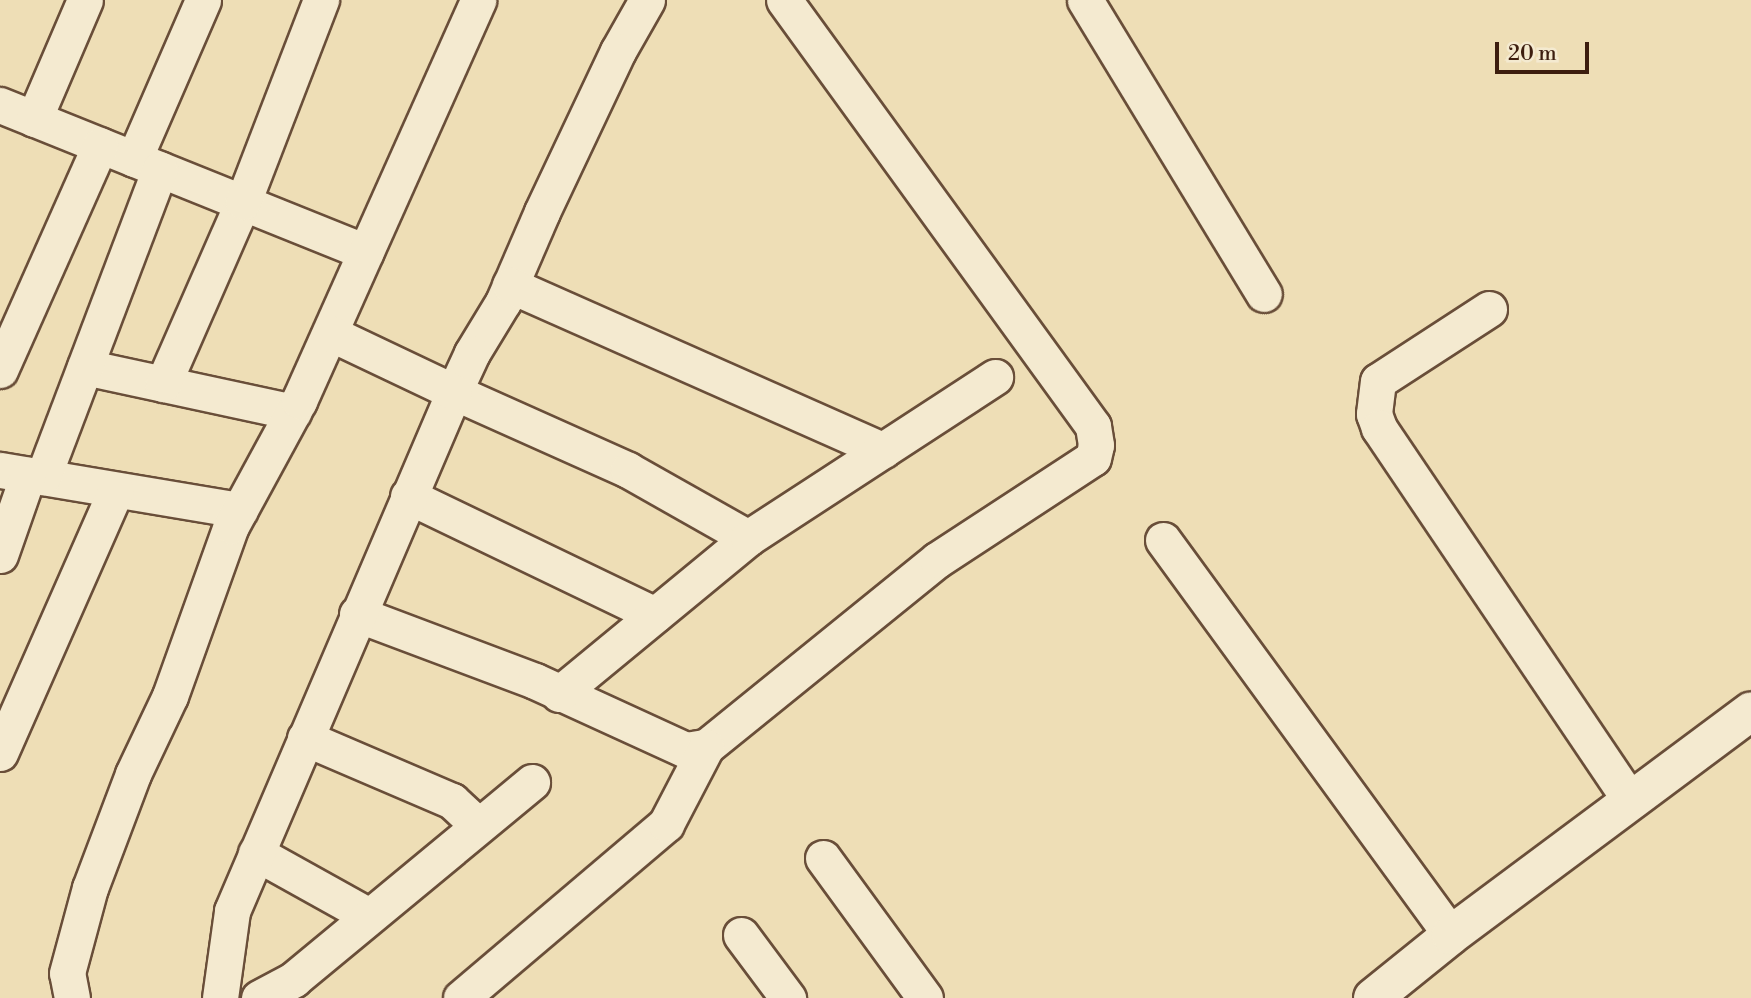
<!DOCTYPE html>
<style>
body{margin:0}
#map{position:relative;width:1751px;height:998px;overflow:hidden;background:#eedeb6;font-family:"Libre Bodoni",serif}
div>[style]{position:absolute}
.roads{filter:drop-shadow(2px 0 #694e39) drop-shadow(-2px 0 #694e39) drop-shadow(0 2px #694e39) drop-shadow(0 -2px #694e39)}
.street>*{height:35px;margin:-17.5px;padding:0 17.5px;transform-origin:17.5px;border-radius:17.5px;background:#f4ead0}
.secondary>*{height:38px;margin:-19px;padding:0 19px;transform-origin:19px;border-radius:19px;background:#f4ead0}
span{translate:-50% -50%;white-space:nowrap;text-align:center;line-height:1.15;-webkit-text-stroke:5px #f4ead0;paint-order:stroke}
.scale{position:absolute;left:1495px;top:42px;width:94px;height:32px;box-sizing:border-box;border:4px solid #3d1e0f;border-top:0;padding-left:9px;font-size:21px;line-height:24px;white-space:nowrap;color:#3d1e0f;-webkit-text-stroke:5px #f4ead0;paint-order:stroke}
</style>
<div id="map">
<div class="roads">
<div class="street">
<div style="left:647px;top:0;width:59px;rotate:119.6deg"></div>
<div style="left:618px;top:51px;width:178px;rotate:115.3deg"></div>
<div style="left:542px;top:212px;width:98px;rotate:113.4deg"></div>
<div style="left:503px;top:302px;width:60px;rotate:121.3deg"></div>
<div style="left:472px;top:353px;width:43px;rotate:114.8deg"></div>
<div style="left:454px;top:392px;width:191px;rotate:24.1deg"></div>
<div style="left:628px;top:470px;width:138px;rotate:29.5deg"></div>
<div style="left:1085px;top:0;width:344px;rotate:58.7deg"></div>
<div style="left:0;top:105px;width:394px;rotate:21.9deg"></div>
<div style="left:34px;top:119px;width:129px;rotate:-66.8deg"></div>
<div style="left:134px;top:159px;width:173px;rotate:-66.5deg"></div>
<div style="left:510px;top:285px;width:408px;rotate:23.9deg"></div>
<div style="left:1489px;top:309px;width:132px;rotate:147deg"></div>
<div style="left:1378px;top:381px;width:33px;rotate:97deg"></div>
<div style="left:1374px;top:414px;width:15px;rotate:70deg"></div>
<div style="left:1379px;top:428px;width:450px;rotate:56deg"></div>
<div style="left:85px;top:367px;width:213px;rotate:12.2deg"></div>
<div style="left:0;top:370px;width:246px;rotate:-66deg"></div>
<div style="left:163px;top:384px;width:199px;rotate:-66.3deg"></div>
<div style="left:243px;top:202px;width:217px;rotate:-68.9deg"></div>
<div style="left:0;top:470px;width:243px;rotate:9.5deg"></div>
<div style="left:43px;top:477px;width:329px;rotate:-69.2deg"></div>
<div style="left:408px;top:496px;width:274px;rotate:25.7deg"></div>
<div style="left:1163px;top:540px;width:489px;rotate:53.9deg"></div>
<div style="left:0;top:555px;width:85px;rotate:-70.7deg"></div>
<div style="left:357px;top:614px;width:190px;rotate:20.6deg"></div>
<div style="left:535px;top:681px;width:166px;rotate:24.6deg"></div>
<div style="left:686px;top:750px;width:20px;rotate:-9deg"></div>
<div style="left:706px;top:747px;width:297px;rotate:-39deg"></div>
<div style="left:937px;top:560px;width:186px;rotate:-33.2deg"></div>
<div style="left:1093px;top:458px;width:13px;rotate:-77deg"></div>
<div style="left:1096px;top:445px;width:19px;rotate:-99deg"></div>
<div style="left:1093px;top:426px;width:526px;rotate:-125.96deg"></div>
<div style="left:559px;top:694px;width:245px;rotate:-39.5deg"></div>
<div style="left:748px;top:538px;width:295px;rotate:-33.1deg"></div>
<div style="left:305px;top:738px;width:160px;rotate:23.2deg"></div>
<div style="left:452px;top:801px;width:35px;rotate:43deg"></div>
<div style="left:0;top:753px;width:287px;rotate:-66.2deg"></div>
<div style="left:256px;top:853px;width:129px;rotate:29.1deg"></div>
<div style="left:823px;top:858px;width:173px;rotate:53.9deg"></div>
<div style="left:741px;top:935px;width:79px;rotate:53.3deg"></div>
<div style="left:72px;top:998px;width:25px;rotate:-101deg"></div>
<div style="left:67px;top:973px;width:88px;rotate:-74.9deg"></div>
<div style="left:90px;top:888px;width:122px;rotate:-69.3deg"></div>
<div style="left:133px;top:774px;width:86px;rotate:-64.6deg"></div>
<div style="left:170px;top:696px;width:181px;rotate:-70.3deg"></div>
<div style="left:231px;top:526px;width:142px;rotate:-61.5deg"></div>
<div style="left:299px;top:401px;width:439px;rotate:-65.9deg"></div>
<div style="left:220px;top:998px;width:88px;rotate:-82.1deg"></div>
<div style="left:232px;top:911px;width:564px;rotate:-66.84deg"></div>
<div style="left:454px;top:392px;width:137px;rotate:-154.6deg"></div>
<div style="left:259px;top:998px;width:40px;rotate:-28deg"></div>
<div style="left:294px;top:979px;width:309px;rotate:-39.6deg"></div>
<div style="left:461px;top:998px;width:269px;rotate:-40.3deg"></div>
<div style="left:666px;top:824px;width:87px;rotate:-62.5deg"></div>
</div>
<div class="secondary">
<div style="left:1373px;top:998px;width:100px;rotate:-38.9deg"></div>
<div style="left:1451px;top:935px;width:374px;rotate:-36.7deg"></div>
</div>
</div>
<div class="scale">20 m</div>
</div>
